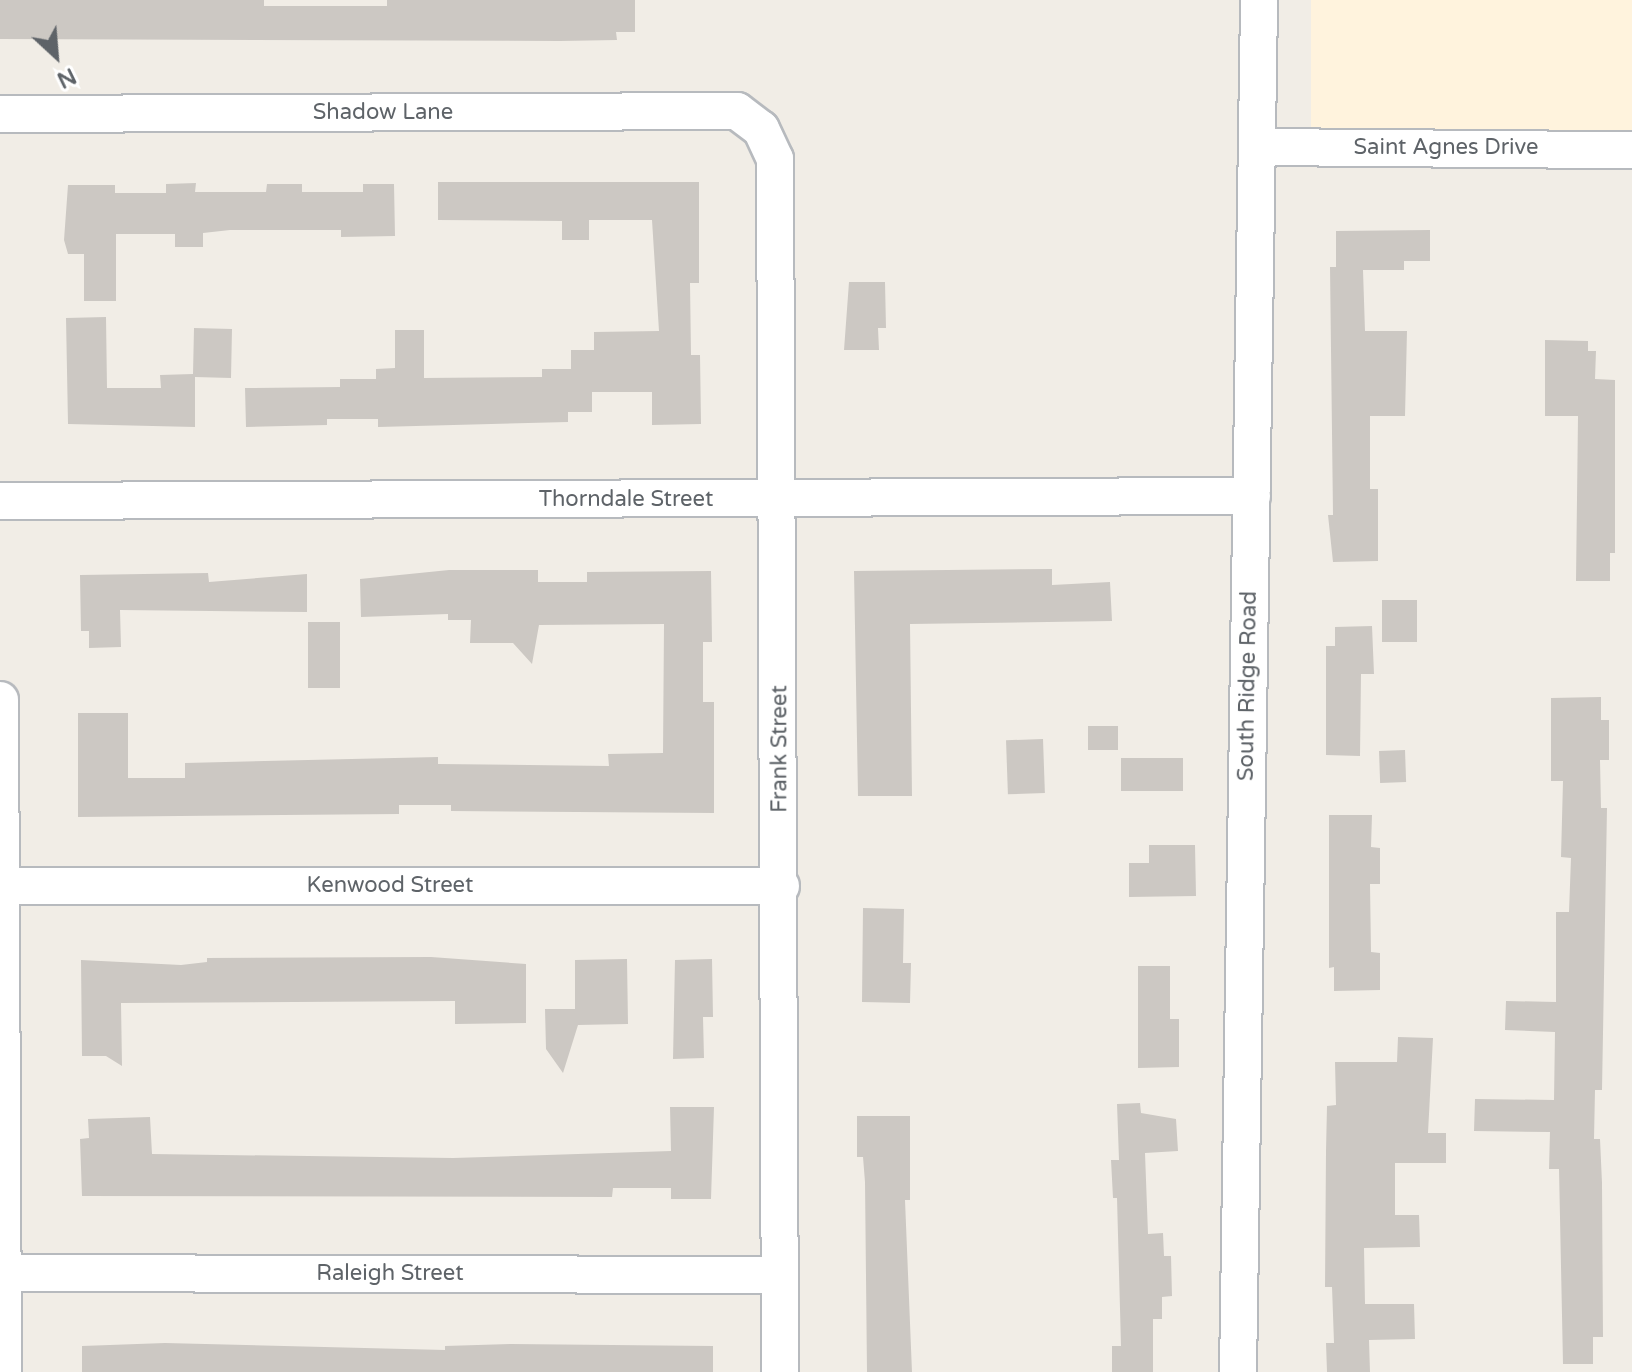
<!DOCTYPE html>
<style>
body{margin:0}
#map{position:relative;width:1632px;height:1372px;overflow:hidden;background:#f1ede6;font-family:"Varela Round",sans-serif}
div>[style]{position:absolute}
.commercial>*{inset:0;background:#fff3dd;transform-origin:0 0}
.building>*{inset:0;background:#ccc8c3;transform-origin:0 0}
.roads{filter:drop-shadow(2px 0 #b7babe) drop-shadow(-2px 0 #b7babe) drop-shadow(0 2px #b7babe) drop-shadow(0 -2px #b7babe)}
.street>*{height:36px;margin:-18px;padding:0 18px;transform-origin:18px;border-radius:18px;background:#fff}
span{translate:-50% -50%;white-space:nowrap;text-align:center;line-height:1.15;-webkit-text-stroke:6px #fff;paint-order:stroke}
.street-label{font-size:22px;color:#5e6368}
.north{position:absolute;left:16px;top:16px;width:80px;height:80px;-webkit-text-stroke:6px #fff;paint-order:stroke;rotate:154deg;font-size:22px;font-weight:700;line-height:32px;text-align:center;color:#5e6368}
.north::after{content:'';display:block;margin:auto;width:28px;height:36px;background:#5e6368;clip-path:polygon(50% 0,100% 100%,50% 72%,0 100%)}
</style>
<div id="map">
<div class="commercial">
<div style="left:1311px;top:0;width:321px;height:148px"></div>
</div>
<div class="building">
<div style="clip-path:polygon(0 0,264px 0,264px 6px,387px 6px,387px 0,635px 0,635px 32px,616px 32px,617px 40px,560px 41px,0 39px)"></div>
<div style="clip-path:polygon(438px 182px,699px 182px,699px 283px,690px 283px,691px 355px,700px 355px,701px 424px,652px 425px,652px 392px,592px 392px,592px 412px,568px 412px,568px 422px,378px 427px,378px 419px,327px 419px,327px 425px,246px 427px,245px 388px,340px 387px,340px 379px,376px 379px,376px 369px,395px 368px,395px 330px,424px 330px,424px 378px,542px 377px,542px 369px,571px 369px,571px 350px,594px 350px,594px 332px,659px 331px,652px 220px,589px 220px,589px 240px,562px 240px,562px 221px,438px 220px)"></div>
<div style="clip-path:polygon(196px 183px,195px 192px,266px 192px,267px 184px,302px 184px,302px 192px,363px 192px,363px 184px,394px 184px,395px 236px,341px 237px,341px 230px,230px 230px,203px 233px,203px 247px,175px 247px,175px 234px,116px 234px,116px 301px,84px 301px,84px 254px,68px 254px,64px 240px,68px 185px,115px 185px,115px 193px,166px 193px,166px 184px)"></div>
<div style="clip-path:polygon(1430px 230px,1430px 261px,1404px 261px,1404px 270px,1363px 270px,1365px 331px,1407px 331px,1405px 416px,1370px 416px,1370px 489px,1378px 489px,1378px 561px,1333px 562px,1328px 515px,1333px 515px,1330px 267px,1336px 267px,1336px 231px)"></div>
<div style="clip-path:polygon(849px 282px,885px 282px,886px 328px,878px 328px,879px 350px,844px 350px)"></div>
<div style="clip-path:polygon(106px 317px,107px 388px,161px 388px,160px 375px,193px 374px,194px 328px,232px 329px,231px 378px,195px 377px,195px 427px,68px 424px,66px 318px)"></div>
<div style="clip-path:polygon(1545px 340px,1588px 341px,1588px 351px,1596px 351px,1595px 379px,1615px 380px,1615px 553px,1610px 553px,1610px 581px,1576px 581px,1578px 416px,1545px 416px)"></div>
<div style="clip-path:polygon(1052px 569px,1052px 585px,1110px 582px,1112px 621px,910px 624px,912px 796px,858px 796px,854px 571px)"></div>
<div style="clip-path:polygon(449px 570px,538px 570px,538px 582px,587px 582px,587px 572px,711px 571px,712px 642px,703px 642px,703px 702px,714px 702px,714px 813px,451px 811px,451px 805px,399px 805px,399px 814px,78px 817px,78px 713px,128px 713px,128px 778px,185px 778px,185px 763px,438px 757px,438px 764px,609px 766px,608px 754px,663px 753px,664px 624px,539px 625px,532px 664px,513px 643px,470px 643px,471px 620px,448px 620px,448px 614px,361px 617px,360px 579px)"></div>
<div style="clip-path:polygon(208px 573px,209px 582px,307px 574px,307px 612px,120px 610px,121px 647px,89px 648px,89px 631px,81px 631px,80px 575px)"></div>
<div style="left:1417px;top:600px;width:42px;height:35px;rotate:90deg"></div>
<div style="left:308px;top:622px;width:32px;height:66px"></div>
<div style="clip-path:polygon(1372px 626px,1374px 674px,1361px 674px,1360px 756px,1326px 755px,1326px 646px,1335px 646px,1335px 627px)"></div>
<div style="clip-path:polygon(1601px 697px,1601px 720px,1609px 720px,1609px 760px,1600px 760px,1601px 808px,1607px 808px,1602px 1090px,1595px 1090px,1594px 1139px,1600px 1139px,1602px 1183px,1603px 1337px,1593px 1337px,1593px 1364px,1563px 1364px,1559px 1169px,1549px 1169px,1550px 1132px,1474px 1131px,1475px 1099px,1554px 1100px,1555px 1032px,1505px 1030px,1506px 1001px,1556px 1002px,1556px 912px,1569px 912px,1571px 858px,1561px 857px,1563px 781px,1551px 781px,1551px 698px)"></div>
<div style="left:1088px;top:726px;width:30px;height:24px"></div>
<div style="left:1043px;top:739px;width:54px;height:37px;rotate:88deg"></div>
<div style="left:1405px;top:750px;width:32px;height:26px;rotate:88deg"></div>
<div style="left:1183px;top:758px;width:33px;height:62px;rotate:90deg"></div>
<div style="clip-path:polygon(1329px 815px,1372px 815px,1371px 847px,1380px 848px,1380px 884px,1370px 884px,1371px 952px,1380px 953px,1380px 990px,1334px 991px,1334px 967px,1329px 968px)"></div>
<div style="clip-path:polygon(1149px 845px,1195px 845px,1196px 896px,1129px 897px,1129px 863px,1149px 863px)"></div>
<div style="clip-path:polygon(863px 908px,904px 909px,903px 963px,911px 963px,910px 1003px,862px 1002px)"></div>
<div style="clip-path:polygon(431px 957px,526px 964px,526px 1023px,455px 1024px,455px 1001px,121px 1003px,122px 1066px,106px 1056px,82px 1056px,81px 960px,181px 965px,207px 962px,207px 958px)"></div>
<div style="clip-path:polygon(627px 959px,628px 1024px,578px 1025px,563px 1073px,546px 1049px,545px 1009px,575px 1009px,575px 960px)"></div>
<div style="clip-path:polygon(712px 959px,713px 1017px,703px 1017px,704px 1058px,673px 1059px,675px 960px)"></div>
<div style="clip-path:polygon(1138px 966px,1170px 966px,1170px 1019px,1179px 1019px,1179px 1067px,1138px 1068px)"></div>
<div style="clip-path:polygon(1398px 1037px,1433px 1038px,1428px 1133px,1446px 1133px,1446px 1163px,1395px 1163px,1395px 1215px,1419px 1215px,1420px 1247px,1364px 1248px,1365px 1304px,1414px 1304px,1415px 1339px,1369px 1340px,1370px 1372px,1327px 1372px,1326px 1343px,1334px 1343px,1332px 1287px,1325px 1287px,1326px 1151px,1327px 1106px,1336px 1105px,1335px 1062px,1397px 1062px)"></div>
<div style="clip-path:polygon(1140px 1103px,1141px 1113px,1176px 1119px,1178px 1151px,1145px 1153px,1148px 1234px,1163px 1233px,1164px 1256px,1171px 1256px,1172px 1296px,1162px 1297px,1162px 1319px,1153px 1319px,1153px 1372px,1112px 1372px,1112px 1346px,1121px 1346px,1117px 1198px,1113px 1198px,1111px 1160px,1119px 1160px,1117px 1104px)"></div>
<div style="clip-path:polygon(670px 1107px,714px 1107px,711px 1199px,671px 1199px,671px 1188px,613px 1188px,612px 1197px,82px 1196px,80px 1139px,89px 1138px,88px 1119px,150px 1117px,152px 1154px,453px 1158px,671px 1151px)"></div>
<div style="clip-path:polygon(857px 1116px,910px 1116px,910px 1200px,905px 1200px,912px 1372px,867px 1372px,865px 1182px,863px 1157px,857px 1157px)"></div>
<div style="clip-path:polygon(165px 1343px,445px 1350px,445px 1346px,511px 1344px,713px 1346px,713px 1372px,82px 1372px,82px 1346px)"></div>
</div>
<div class="roads">
<div class="street">
<div style="left:0;top:114px;width:737px;rotate:-0.23deg"></div>
<div style="left:737px;top:111px;width:30px;rotate:37deg"></div>
<div style="left:761px;top:129px;width:33px;rotate:65deg"></div>
<div style="left:775px;top:159px;width:1213px;rotate:89.76deg"></div>
<div style="left:1260px;top:147px;width:372px;rotate:0.5deg"></div>
<div style="left:0;top:501px;width:1252px;rotate:-0.23deg"></div>
<div style="left:0;top:700px;width:672px;rotate:89.74deg"></div>
<div style="left:0;top:886px;width:781px"></div>
<div style="left:0;top:1273px;width:780px;rotate:0.15deg"></div>
<div style="left:1238px;top:1372px;width:1372px;rotate:-89.12deg"></div>
</div>
</div>
<div class="street-label">
<span style="left:383px;top:113px">Shadow Lane</span>
<span style="left:1446px;top:148px">Saint Agnes Drive</span>
<span style="left:626px;top:500px">Thorndale Street</span>
<span style="left:1248px;top:686px;rotate:-89deg">South Ridge Road</span>
<span style="left:780px;top:749px;rotate:-90deg">Frank Street</span>
<span style="left:390px;top:886px">Kenwood Street</span>
<span style="left:390px;top:1274px">Raleigh Street</span>
</div>
<div class="north">N</div>
</div>
